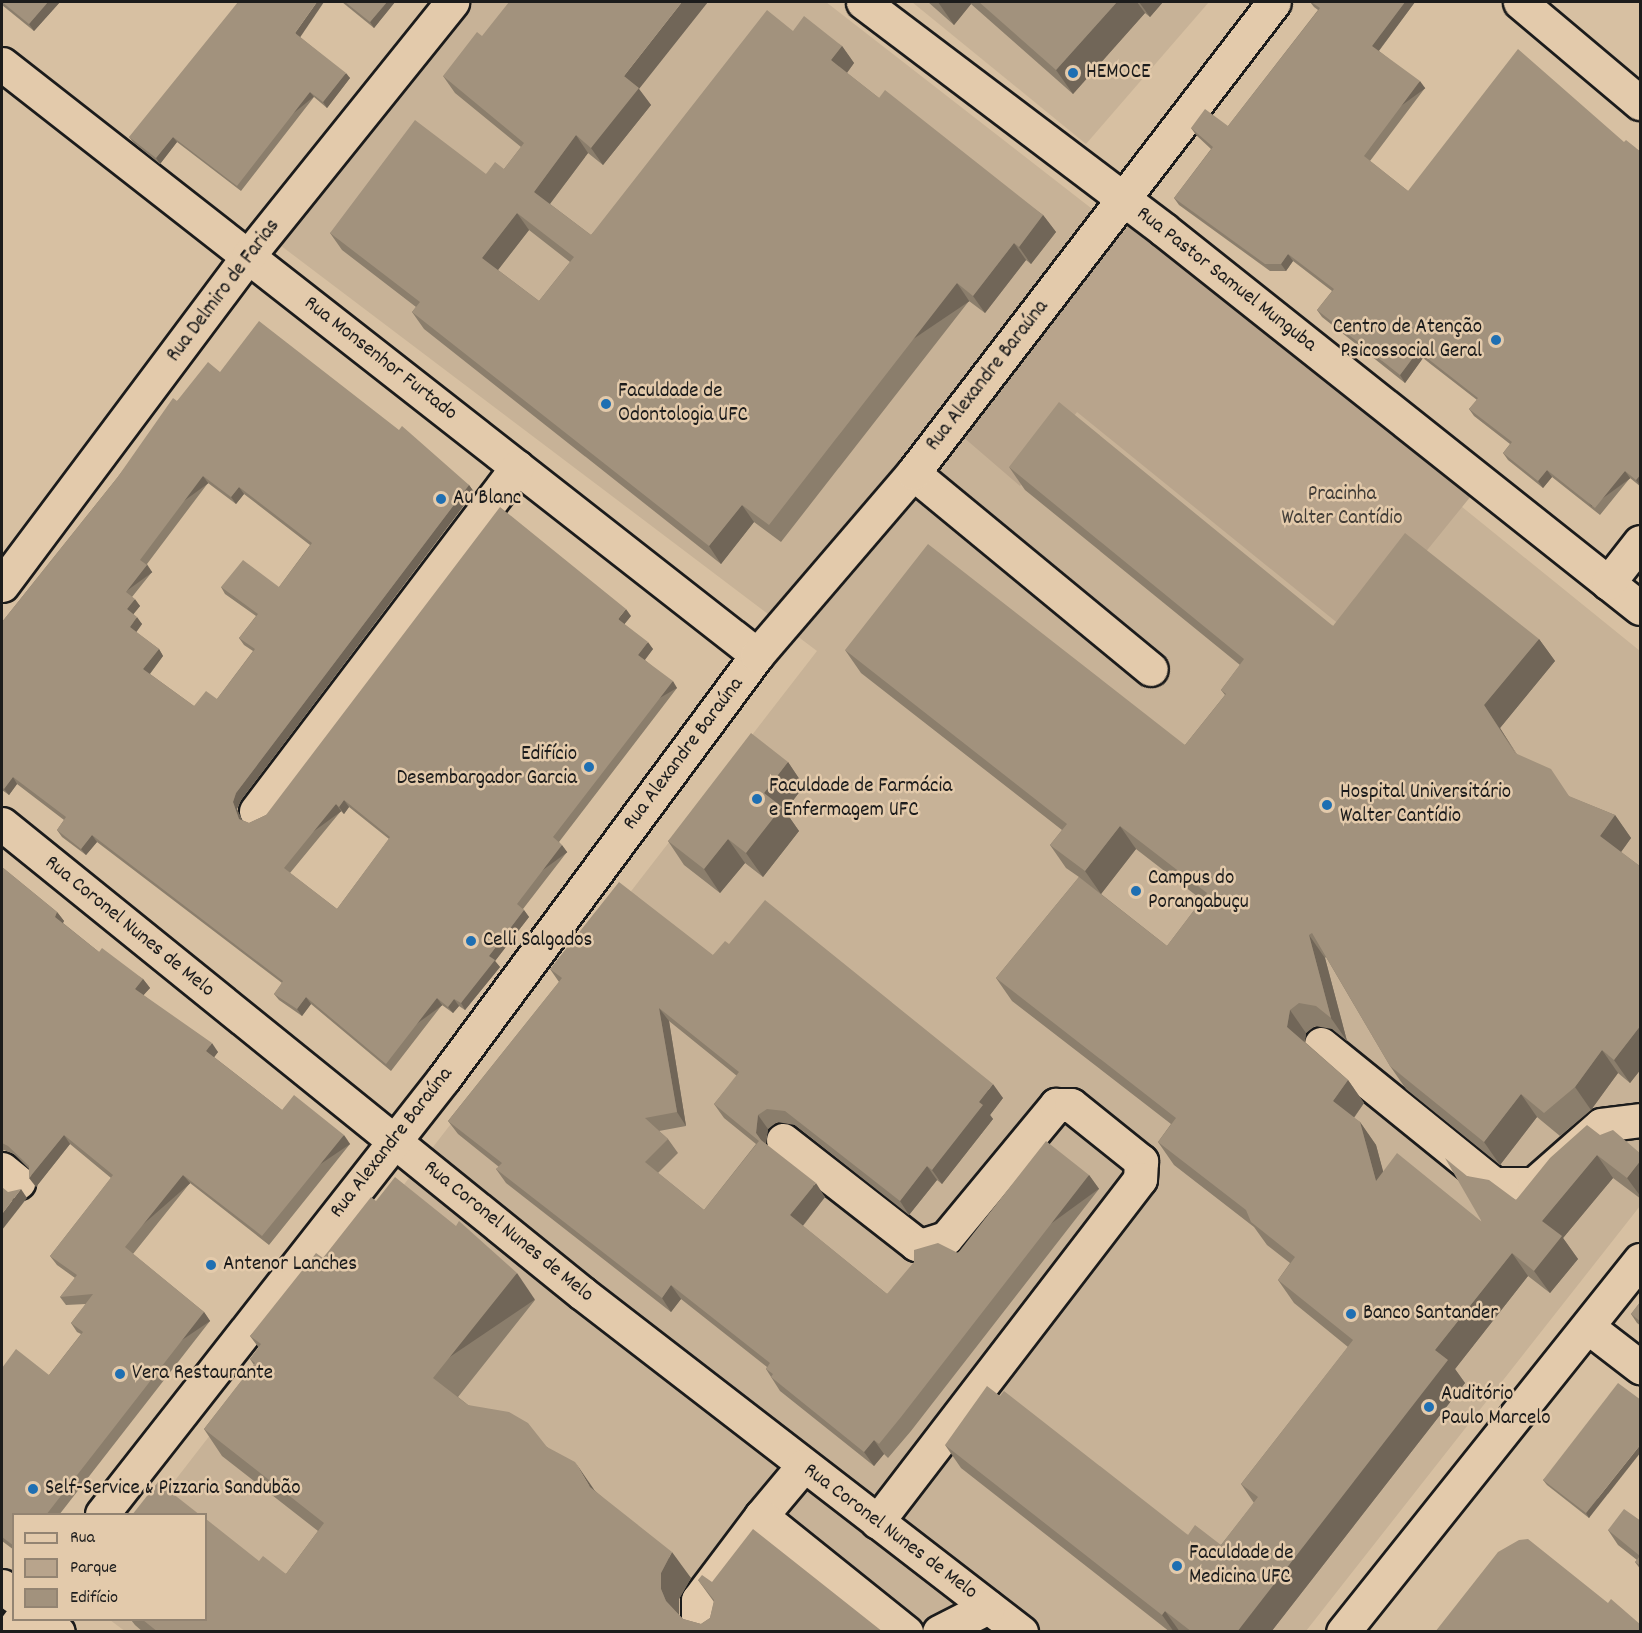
<!DOCTYPE html>
<meta charset="utf-8">
<style>
body{margin:0}
#map{position:relative;width:1642px;height:1633px;overflow:hidden;background:#d7c0a2;font-family:Dekko,sans-serif}
div>[style]{position:absolute}
.built>*{inset:0;background:#c7b297}
.green>*{inset:0;background:#b8a48c}
.roads{filter:drop-shadow(2px 0 #1c1c1c) drop-shadow(-2px 0 #1c1c1c) drop-shadow(0 2px #1c1c1c) drop-shadow(0 -2px #1c1c1c)}
.minor>*{height:33px;margin:-16.5px;padding:0 16.5px;transform-origin:16.5px;border-radius:16.5px;background:#e3caab}
.major>*{height:33px;margin:-16.5px;padding:0 16.5px;transform-origin:16.5px;border-radius:16.5px;background:#e3caab}
.wall>*{inset:0;background:#8b7e6c}
.shaded-wall>*{inset:0;background:#716658;transform-origin:0 0}
.building>*{inset:0;background:#a2927d}
.dots>*{width:16px;height:16px;translate:-50% -50%;box-sizing:border-box;border:3px solid #e3caab;border-radius:50%}
span{translate:-50% -50%;white-space:nowrap;text-align:center;line-height:1.15;-webkit-text-stroke:5px #e3caab;paint-order:stroke}
.poi-label{font-size:21px;color:#1c1c1c}
.left{translate:0 -50%;text-align:left}
.right{translate:-100% -50%;text-align:right}
.street-label{font-size:21px;color:#1c1c1c}
.park-label{font-size:21px;color:#433e38}
.frame{position:absolute;inset:0;border:3px solid #1c1c1c;pointer-events:none}
.legend{position:absolute;left:12px;top:1513px;width:195px;height:108px;box-sizing:border-box;background:#e3caab;border:2px solid #938472;margin:0;padding:8px 10px;list-style:none;font-size:18px;color:#1c1c1c}
.legend li{display:flex;align-items:center;gap:12px;height:30px}
.legend b{width:30px;border:2px solid #938472}
</style>
<div id="map">
<div class="built">
<div style="clip-path:polygon(467px 2px,826px 2px,1136px 243px,1640px 651px,1640px 1206px,1306px 1631px,126px 1632px,110px 1620px,206px 1620px,206px 1514px,149px 1514px,817px 651px,276px 242px)"></div>
<div style="clip-path:polygon(912px 2px,1209px 2px,1086px 144px)"></div>
</div>
<div class="green">
<div style="clip-path:polygon(1131px 222px,1471px 496px,1356px 638px,1077px 412px,1020px 486px,962px 436px)"></div>
</div>
<div class="roads">
<div class="minor">
<div style="left:863px;top:2px;width:376px;rotate:37.1deg"></div>
<div style="left:1163px;top:229px;width:609px;rotate:38.47deg"></div>
<div style="left:2px;top:64px;width:959px;rotate:38.05deg"></div>
<div style="left:913px;top:473px;width:308px;rotate:39.5deg"></div>
<div style="left:1608px;top:583px;width:52px;rotate:-52deg"></div>
<div style="left:2px;top:585px;width:411px;rotate:-53.2deg"></div>
<div style="left:248px;top:256px;width:326px;rotate:-51.2deg"></div>
<div style="left:256px;top:811px;width:432px;rotate:-52.8deg"></div>
<div style="left:2px;top:824px;width:746px;rotate:38.96deg"></div>
<div style="left:582px;top:1293px;width:555px;rotate:37.68deg"></div>
<div style="left:1321px;top:1044px;width:223px;rotate:39deg"></div>
<div style="left:1494px;top:1184px;width:40px"></div>
<div style="left:1534px;top:1184px;width:89px;rotate:-41.4deg"></div>
<div style="left:1601px;top:1125px;width:39px;rotate:-7deg"></div>
<div style="left:783px;top:1140px;width:169px;rotate:38deg"></div>
<div style="left:916px;top:1244px;width:8px;rotate:7deg"></div>
<div style="left:924px;top:1245px;width:23px;rotate:-18deg"></div>
<div style="left:946px;top:1238px;width:173px;rotate:-50.4deg"></div>
<div style="left:1056px;top:1105px;width:15px"></div>
<div style="left:1071px;top:1105px;width:90px;rotate:38.7deg"></div>
<div style="left:1141px;top:1161px;width:18px;rotate:93deg"></div>
<div style="left:1140px;top:1179px;width:432px;rotate:127.5deg"></div>
<div style="left:2px;top:1169px;width:21px;rotate:39deg"></div>
<div style="left:1588px;top:1327px;width:66px;rotate:37.6deg"></div>
<div style="left:102px;top:1514px;width:554px;rotate:-51.89deg"></div>
<div style="left:444px;top:1078px;width:526px;rotate:-53.5deg"></div>
<div style="left:757px;top:655px;width:240px;rotate:-49.4deg"></div>
<div style="left:913px;top:473px;width:593px;rotate:-52.53deg"></div>
<div style="left:761px;top:1516px;width:65px;rotate:-50deg"></div>
<div style="left:2px;top:1586px;width:16px;rotate:40deg"></div>
<div style="left:43px;top:1620px;width:19px;rotate:39deg"></div>
<div style="left:11px;top:1632px;width:15px;rotate:-53deg"></div>
<div style="left:715px;top:1632px;width:24px;rotate:-135deg"></div>
<div style="left:698px;top:1615px;width:15px;rotate:-90deg"></div>
<div style="left:698px;top:1600px;width:105px;rotate:-53.1deg"></div>
<div style="left:761px;top:1516px;width:186px;rotate:38.7deg"></div>
<div style="left:939px;top:1632px;width:55px;rotate:-27deg"></div>
<div style="left:1343px;top:1632px;width:476px;rotate:-51.4deg"></div>
</div>
<div class="major">
<div style="left:1520px;top:2px;width:157px;rotate:40.1deg"></div>
</div>
</div>
<div class="wall">
<div style="clip-path:polygon(2px 2px,60px 2px,34px 31px,2px 5px)"></div>
<div style="clip-path:polygon(342px 2px,395px 2px,374px 28px)"></div>
<div style="clip-path:polygon(928px 2px,1163px 2px,1150px 17px,1145px 13px,1073px 94px,971px 4px,954px 25px)"></div>
<div style="clip-path:polygon(1310px 2px,1415px 2px,1379px 51px,1425px 88px,1370px 161px,1408px 191px,1624px 142px,1641px 152px,1641px 487px,1630px 478px,1600px 515px,1552px 477px,1543px 488px,1508px 460px,1503px 453px,1510px 444px,1474px 416px,1469px 409px,1477px 400px,1423px 358px,1405px 383px,1322px 317px,1317px 310px,1332px 291px,1293px 261px,1286px 271px,1270px 271px,1179px 205px,1174px 198px,1211px 149px,1196px 135px,1191px 128px,1228px 126px,1318px 10px,1314px 7px)"></div>
<div style="clip-path:polygon(evenodd,793px 31px,842px 46px,854px 63px,847px 73px,879px 98px,1043px 215px,1056px 232px,1031px 264px,1026px 260px,985px 313px,969px 301px,781px 542px,754px 522px,721px 564px,424px 329px,412px 312px,416px 307px,342px 250px,330px 233px,486px 174px,504px 169px,521px 147px,455px 93px,443px 76px,639px 89px,651px 105px,603px 165px,588px 153px,550px 204px,591px 235px,793px 31px,529px 230px,570px 262px,539px 301px,498px 270px,529px 230px)"></div>
<div style="clip-path:polygon(300px 37px,350px 78px,327px 108px,314px 97px,241px 191px,177px 142px,160px 164px,133px 142px,129px 137px)"></div>
<div style="clip-path:polygon(evenodd,220px 372px,469px 485px,474px 492px,241px 800px,237px 809px,242px 820px,249px 823px,266px 815px,631px 616px,624px 624px,653px 649px,645px 660px,677px 688px,559px 842px,567px 852px,523px 909px,529px 917px,495px 961px,500px 967px,465px 1010px,459px 1006px,453px 1013px,442px 1005px,391px 1071px,311px 1004px,302px 1016px,279px 1000px,274px 994px,282px 983px,97px 842px,86px 855px,62px 837px,57px 830px,64px 820px,17px 784px,9px 795px,2px 790px,2px 622px,117px 478px,177px 401px,220px 372px,208px 483px,236px 504px,244px 494px,310px 545px,279px 587px,221px 587px,225px 594px,256px 616px,239px 638px,244px 645px,253px 651px,217px 699px,194px 706px,150px 674px,163px 656px,159px 649px,136px 632px,142px 624px,133px 614px,140px 606px,132px 597px,152px 572px,147px 564px,208px 483px,220px 372px,349px 807px,389px 839px,337px 909px,290px 873px,341px 811px,344px 814px,349px 807px)"></div>
<div style="clip-path:polygon(evenodd,1009px 467px,1333px 626px,1539px 639px,1555px 661px,1500px 728px,1516px 754px,1570px 797px,1615px 815px,1631px 838px,1621px 852px,1641px 867px,1641px 1069px,1630px 1083px,1618px 1073px,1591px 1110px,1560px 1136px,1537px 1117px,1500px 1165px,1406px 1089px,1390px 1066px,1326px 957px,1325px 958px,1347px 1041px,1332px 1029px,1315px 1026px,1306px 1033px,1305px 1042px,1348px 1080px,1364px 1103px,1354px 1118px,1360px 1122px,1376px 1145px,1383px 1172px,1482px 1222px,1467px 1176px,1516px 1200px,1600px 1135px,1641px 1154px,1641px 1199px,1613px 1178px,1563px 1238px,1578px 1259px,1550px 1293px,1528px 1276px,1455px 1369px,1465px 1383px,1271px 1632px,1170px 1632px,961px 1468px,945px 1445px,1188px 1535px,1221px 1545px,1254px 1503px,1241px 1484px,1348px 1347px,1294px 1303px,1278px 1280px,1290px 1263px,1267px 1245px,1254px 1227px,1174px 1165px,1158px 1142px,1171px 1124px,1012px 1001px,996px 978px,1079px 877px,1066px 868px,1050px 845px,1062px 830px,861px 673px,845px 650px,1185px 745px,1225px 695px,1221px 690px,1240px 665px,1025px 490px,1009px 467px,1136px 849px,1202px 900px,1167px 946px,1101px 894px,1136px 849px)"></div>
<div style="clip-path:polygon(788px 762px,804px 786px,785px 811px,799px 831px,763px 877px,745px 863px,720px 893px,684px 865px,668px 841px)"></div>
<div style="clip-path:polygon(2px 867px,57px 912px,64px 921px,63px 923px,99px 952px,143px 979px,150px 988px,143px 995px,218px 1052px,214px 1057px,282px 1110px,350px 1144px,269px 1245px,190px 1183px,133px 1254px,204px 1312px,210px 1321px,59px 1515px,14px 1515px,14px 1550px,2px 1541px,2px 1368px,49px 1375px,81px 1334px,77px 1332px,71px 1323px,86px 1304px,66px 1305px,60px 1297px,75px 1278px,57px 1265px,50px 1256px,111px 1178px,70px 1144px,36px 1187px,29px 1169px,14px 1154px,4px 1150px,2px 1152px)"></div>
<div style="clip-path:polygon(evenodd,729px 944px,1003px 1098px,990px 1115px,993px 1119px,942px 1184px,937px 1180px,909px 1215px,795px 1125px,777px 1122px,768px 1129px,766px 1144px,825px 1197px,803px 1226px,887px 1294px,1089px 1175px,1099px 1189px,911px 1431px,888px 1458px,884px 1454px,874px 1466px,780px 1391px,766px 1369px,767px 1367px,681px 1299px,671px 1312px,506px 1183px,496px 1169px,499px 1167px,458px 1134px,448px 1121px,559px 982px,550px 969px,713px 955px,729px 944px,669px 1021px,737px 1076px,714px 1104px,724px 1118px,756px 1144px,704px 1210px,658px 1173px,678px 1153px,668px 1139px,659px 1131px,686px 1126px,669px 1021px)"></div>
<div style="clip-path:polygon(376px 1201px,535px 1300px,458px 1397px,468px 1405px,547px 1447px,691px 1578px,679px 1599px,679px 1615px,683px 1619px,701px 1624px,710px 1618px,714px 1602px,698px 1580px,712px 1582px,883px 1632px,143px 1632px,135px 1625px,131px 1620px,206px 1620px,259px 1561px,286px 1574px,318px 1531px,222px 1456px,204px 1429px,254px 1365px,250px 1359px,259px 1348px,250px 1336px)"></div>
<div style="clip-path:polygon(1641px 1301px,1641px 1326px,1637px 1323px,1631px 1314px)"></div>
<div style="clip-path:polygon(1641px 1400px,1589px 1518px,1547px 1485px,1543px 1480px)"></div>
<div style="clip-path:polygon(1641px 1521px,1641px 1570px,1635px 1562px,1637px 1560px,1618px 1545px,1608px 1530px)"></div>
</div>
<div class="shaded-wall">
<div style="clip-path:polygon(48px 2px,60px 2px,34px 31px,29px 24px)"></div>
<div style="clip-path:polygon(317px 2px,324px 2px,299px 39px,295px 33px)"></div>
<div style="clip-path:polygon(387px 2px,395px 2px,374px 28px,370px 22px)"></div>
<div style="clip-path:polygon(682px 2px,708px 2px,639px 89px,651px 105px,603px 165px,591px 148px,624px 76px)"></div>
<div style="clip-path:polygon(938px 2px,970px 2px,971px 4px,954px 25px)"></div>
<div style="clip-path:polygon(1117px 2px,1137px 2px,1145px 13px,1073px 94px,1056px 70px)"></div>
<div style="clip-path:polygon(1139px 2px,1163px 2px,1150px 17px)"></div>
<div style="clip-path:polygon(1405px 2px,1415px 2px,1377px 53px,1372px 46px)"></div>
<div style="clip-path:polygon(842px 46px,854px 63px,843px 78px,831px 60px)"></div>
<div style="clip-path:polygon(346px 73px,350px 78px,327px 108px,323px 102px)"></div>
<div style="left:1420px;top:81px;width:9px;height:94px;rotate:54deg"></div>
<div style="left:310px;top:92px;width:6px;height:119px;rotate:51deg"></div>
<div style="clip-path:polygon(576px 135px,588px 153px,546px 209px,534px 192px)"></div>
<div style="clip-path:polygon(173px 137px,177px 142px,160px 164px,156px 158px)"></div>
<div style="clip-path:polygon(517px 213px,529px 230px,494px 275px,482px 258px)"></div>
<div style="clip-path:polygon(1043px 215px,1056px 232px,1031px 264px,1019px 247px)"></div>
<div style="clip-path:polygon(1014px 243px,1026px 260px,985px 313px,973px 296px)"></div>
<div style="clip-path:polygon(1288px 254px,1293px 261px,1286px 271px,1281px 264px)"></div>
<div style="left:957px;top:283px;width:22px;height:306px;rotate:56deg"></div>
<div style="clip-path:polygon(1418px 351px,1423px 358px,1405px 383px,1400px 375px)"></div>
<div style="clip-path:polygon(1547px 470px,1552px 477px,1543px 488px,1538px 481px)"></div>
<div style="left:1625px;top:471px;width:9px;height:48px;rotate:54deg"></div>
<div style="clip-path:polygon(1641px 474px,1641px 487px,1636px 480px)"></div>
<div style="left:203px;top:476px;width:9px;height:105px;rotate:54deg"></div>
<div style="clip-path:polygon(469px 485px,474px 492px,241px 800px,237px 809px,244px 826px,239px 819px,233px 802px,236px 793px)"></div>
<div style="clip-path:polygon(239px 487px,244px 494px,236px 504px,231px 497px)"></div>
<div style="clip-path:polygon(742px 505px,754px 522px,721px 564px,709px 546px)"></div>
<div style="left:147px;top:565px;width:9px;height:34px;rotate:54deg"></div>
<div style="clip-path:polygon(135px 599px,140px 606px,132px 616px,127px 609px)"></div>
<div style="clip-path:polygon(626px 609px,631px 616px,623px 626px,618px 619px)"></div>
<div style="clip-path:polygon(137px 617px,142px 624px,135px 634px,130px 627px)"></div>
<div style="clip-path:polygon(1539px 639px,1555px 661px,1500px 728px,1531px 776px,1484px 705px)"></div>
<div style="clip-path:polygon(648px 642px,653px 649px,643px 662px,638px 655px)"></div>
<div style="clip-path:polygon(159px 649px,163px 656px,148px 676px,143px 669px)"></div>
<div style="left:673px;top:681px;width:8px;height:197px;rotate:60deg"></div>
<div style="clip-path:polygon(788px 762px,804px 786px,785px 811px,799px 831px,763px 877px,746px 853px,764px 793px)"></div>
<div style="clip-path:polygon(13px 777px,17px 784px,9px 795px,4px 789px)"></div>
<div style="clip-path:polygon(344px 800px,349px 807px,344px 814px,339px 807px)"></div>
<div style="left:336px;top:804px;width:9px;height:82px;rotate:54deg"></div>
<div style="clip-path:polygon(1615px 815px,1631px 838px,1616px 859px,1600px 836px)"></div>
<div style="clip-path:polygon(1120px 826px,1136px 849px,1101px 894px,1085px 871px)"></div>
<div style="clip-path:polygon(92px 835px,97px 842px,86px 855px,81px 849px)"></div>
<div style="clip-path:polygon(728px 839px,745px 863px,720px 893px,704px 869px)"></div>
<div style="left:562px;top:845px;width:9px;height:74px;rotate:54deg"></div>
<div style="clip-path:polygon(524px 910px,529px 917px,495px 961px,500px 967px,465px 1010px,461px 1003px,489px 956px)"></div>
<div style="clip-path:polygon(57px 912px,64px 921px,61px 926px,55px 917px)"></div>
<div style="clip-path:polygon(1309px 935px,1325px 958px,1347px 1041px,1331px 1018px)"></div>
<div style="clip-path:polygon(143px 979px,150px 988px,141px 998px,135px 989px)"></div>
<div style="clip-path:polygon(306px 997px,311px 1004px,302px 1016px,297px 1009px)"></div>
<div style="left:437px;top:998px;width:9px;height:83px;rotate:54deg"></div>
<div style="clip-path:polygon(454px 999px,459px 1006px,453px 1013px,448px 1007px)"></div>
<div style="clip-path:polygon(659px 1008px,669px 1021px,686px 1126px,677px 1112px)"></div>
<div style="clip-path:polygon(1290px 1010px,1306px 1033px,1303px 1050px,1287px 1027px)"></div>
<div style="clip-path:polygon(1641px 1025px,1641px 1069px,1630px 1083px,1614px 1060px)"></div>
<div style="clip-path:polygon(212px 1043px,218px 1052px,212px 1060px,206px 1051px)"></div>
<div style="clip-path:polygon(1602px 1050px,1618px 1073px,1591px 1110px,1575px 1087px)"></div>
<div style="clip-path:polygon(1348px 1080px,1364px 1103px,1349px 1124px,1333px 1101px)"></div>
<div style="clip-path:polygon(993px 1084px,1003px 1098px,990px 1115px,993px 1119px,942px 1184px,932px 1170px,979px 1102px)"></div>
<div style="clip-path:polygon(1521px 1094px,1537px 1117px,1500px 1165px,1484px 1142px)"></div>
<div style="clip-path:polygon(758px 1115px,768px 1129px,765px 1146px,756px 1133px)"></div>
<div style="clip-path:polygon(1360px 1122px,1376px 1145px,1392px 1204px,1376px 1181px)"></div>
<div style="clip-path:polygon(64px 1135px,70px 1144px,36px 1187px,29px 1178px)"></div>
<div style="left:344px;top:1135px;width:11px;height:130px;rotate:56deg"></div>
<div style="clip-path:polygon(1597px 1155px,1613px 1178px,1563px 1238px,1578px 1259px,1550px 1293px,1534px 1271px,1542px 1221px)"></div>
<div style="clip-path:polygon(1641px 1160px,1641px 1197px,1627px 1178px)"></div>
<div style="clip-path:polygon(927px 1166px,937px 1180px,909px 1215px,900px 1201px)"></div>
<div style="left:183px;top:1175px;width:11px;height:92px;rotate:49deg"></div>
<div style="left:1089px;top:1175px;width:17px;height:341px;rotate:54deg"></div>
<div style="clip-path:polygon(816px 1183px,825px 1197px,800px 1229px,790px 1215px)"></div>
<div style="clip-path:polygon(21px 1189px,27px 1198px,2px 1230px,2px 1214px)"></div>
<div style="clip-path:polygon(1512px 1253px,1528px 1276px,1455px 1369px,1465px 1383px,1271px 1632px,1237px 1632px,1435px 1350px)"></div>
<div style="left:517px;top:1273px;width:32px;height:134px;rotate:56deg"></div>
<div style="clip-path:polygon(671px 1285px,681px 1299px,671px 1312px,662px 1298px)"></div>
<div style="left:204px;top:1312px;width:11px;height:257px;rotate:56deg"></div>
<div style="clip-path:polygon(874px 1440px,884px 1454px,874px 1466px,864px 1452px)"></div>
<div style="clip-path:polygon(1641px 1444px,1641px 1452px,1589px 1518px,1586px 1513px)"></div>
<div style="clip-path:polygon(575px 1462px,593px 1488px,608px 1513px,590px 1487px)"></div>
<div style="clip-path:polygon(672px 1552px,691px 1578px,679px 1599px,679px 1615px,666px 1601px,661px 1589px,661px 1573px)"></div>
<div style="clip-path:polygon(1165px 1611px,1180px 1632px,1174px 1632px,1162px 1615px)"></div>
</div>
<div class="building">
<div style="clip-path:polygon(2px 2px,48px 2px,29px 24px)"></div>
<div style="clip-path:polygon(238px 2px,317px 2px,295px 33px,346px 73px,323px 102px,310px 92px,237px 186px,173px 137px,156px 158px,129px 137px)"></div>
<div style="clip-path:polygon(345px 2px,387px 2px,370px 22px)"></div>
<div style="clip-path:polygon(evenodd,509px 2px,682px 2px,624px 76px,639px 88px,591px 148px,576px 135px,534px 192px,591px 235px,767px 10px,793px 31px,804px 16px,842px 46px,831px 60px,879px 98px,885px 90px,1043px 215px,1019px 247px,1014px 243px,973px 296px,957px 283px,769px 525px,742px 505px,709px 546px,412px 312px,420px 302px,330px 233px,415px 120px,486px 174px,495px 162px,504px 169px,524px 143px,443px 76px,477px 32px,482px 36px,509px 2px,517px 213px,574px 257px,539px 301px,482px 258px,517px 213px)"></div>
<div style="clip-path:polygon(979px 2px,1117px 2px,1056px 70px)"></div>
<div style="clip-path:polygon(1311px 2px,1405px 2px,1372px 46px,1420px 81px,1364px 156px,1408px 191px,1518px 49px,1624px 142px,1626px 140px,1641px 152px,1641px 474px,1636px 480px,1625px 471px,1595px 508px,1547px 470px,1538px 481px,1503px 453px,1512px 442px,1469px 409px,1478px 398px,1418px 351px,1400px 375px,1317px 310px,1334px 289px,1288px 254px,1281px 264px,1265px 264px,1174px 198px,1213px 147px,1191px 128px,1205px 109px,1228px 126px,1320px 8px)"></div>
<div style="clip-path:polygon(evenodd,259px 321px,399px 430px,402px 426px,469px 485px,236px 793px,233px 802px,239px 819px,249px 823px,266px 815px,500px 507px,626px 609px,618px 619px,648px 642px,638px 655px,673px 681px,553px 837px,562px 845px,517px 904px,524px 910px,489px 956px,495px 960px,461px 1003px,454px 999px,448px 1007px,437px 998px,386px 1064px,306px 997px,297px 1009px,274px 994px,283px 981px,92px 835px,81px 849px,57px 830px,66px 817px,13px 777px,4px 789px,2px 787px,2px 622px,117px 478px,173px 398px,177px 401px,208px 362px,220px 372px,259px 321px,203px 476px,231px 497px,239px 487px,312px 543px,279px 587px,243px 560px,221px 587px,258px 614px,239px 638px,255px 649px,217px 699px,206px 691px,194px 706px,143px 669px,159px 649px,130px 627px,137px 617px,127px 609px,135px 599px,126px 592px,147px 565px,140px 560px,203px 476px,259px 321px,344px 800px,390px 837px,337px 909px,284px 868px,336px 804px,339px 807px,344px 800px)"></div>
<div style="clip-path:polygon(1059px 402px,1333px 626px,1405px 533px,1539px 639px,1484px 705px,1515px 753px,1551px 769px,1569px 796px,1615px 815px,1600px 836px,1641px 867px,1641px 1025px,1614px 1060px,1602px 1050px,1575px 1087px,1544px 1113px,1521px 1094px,1484px 1142px,1390px 1066px,1312px 933px,1309px 935px,1331px 1018px,1316px 1006px,1299px 1003px,1290px 1010px,1287px 1027px,1348px 1080px,1333px 1101px,1360px 1122px,1376px 1181px,1397px 1153px,1482px 1222px,1445px 1158px,1467px 1176px,1489px 1180px,1516px 1200px,1550px 1158px,1587px 1125px,1600px 1135px,1613px 1130px,1641px 1154px,1641px 1160px,1627px 1178px,1597px 1155px,1542px 1221px,1562px 1236px,1534px 1271px,1512px 1253px,1435px 1350px,1448px 1360px,1237px 1632px,1192px 1632px,1165px 1611px,1162px 1615px,945px 1445px,987px 1386px,1000px 1396px,1004px 1391px,1188px 1535px,1195px 1525px,1221px 1545px,1258px 1497px,1241px 1484px,1353px 1340px,1278px 1280px,1295px 1257px,1251px 1222px,1246px 1210px,1158px 1142px,1176px 1118px,996px 978px,1079px 877px,1167px 946px,1207px 893px,1120px 826px,1085px 871px,1050px 845px,1067px 824px,845px 650px,928px 544px,1185px 745px,1226px 694px,1221px 690px,1244px 659px,1009px 467px)"></div>
<div style="clip-path:polygon(751px 733px,788px 762px,764px 793px,782px 807px,746px 853px,728px 839px,704px 869px,668px 841px)"></div>
<div style="clip-path:polygon(2px 867px,57px 912px,55px 917px,99px 952px,102px 948px,143px 979px,135px 989px,212px 1043px,206px 1051px,282px 1110px,294px 1095px,344px 1135px,262px 1236px,183px 1175px,125px 1247px,204px 1312px,46px 1515px,14px 1515px,14px 1546px,2px 1537px,2px 1368px,16px 1349px,49px 1375px,83px 1332px,71px 1323px,93px 1294px,60px 1297px,77px 1275px,50px 1256px,113px 1175px,64px 1135px,29px 1178px,29px 1166px,8px 1146px,2px 1143px)"></div>
<div style="clip-path:polygon(evenodd,619px 882px,713px 955px,725px 941px,729px 944px,765px 900px,993px 1084px,979px 1102px,983px 1105px,932px 1170px,927px 1166px,900px 1201px,785px 1111px,767px 1109px,758px 1115px,756px 1133px,761px 1140px,816px 1183px,790px 1215px,887px 1294px,914px 1262px,914px 1250px,938px 1243px,958px 1253px,1046px 1141px,1089px 1175px,901px 1417px,879px 1444px,874px 1440px,864px 1452px,771px 1377px,773px 1374px,766px 1369px,770px 1363px,671px 1285px,662px 1298px,496px 1169px,502px 1163px,448px 1121px,562px 978px,550px 969px,619px 882px,659px 1008px,739px 1072px,714px 1104px,759px 1141px,704px 1210px,645px 1162px,668px 1139px,645px 1118px,677px 1112px,659px 1008px)"></div>
<div style="clip-path:polygon(395px 1177px,456px 1226px,459px 1221px,517px 1273px,433px 1378px,468px 1405px,509px 1412px,528px 1423px,547px 1447px,575px 1462px,590px 1487px,672px 1552px,661px 1573px,661px 1589px,666px 1601px,683px 1619px,701px 1624px,710px 1618px,714px 1600px,698px 1580px,702px 1575px,712px 1582px,753px 1529px,883px 1632px,158px 1632px,143px 1620px,206px 1620px,206px 1519px,259px 1561px,263px 1556px,286px 1574px,324px 1523px,204px 1429px,255px 1363px,250px 1359px,261px 1344px,250px 1336px,316px 1253px,323px 1258px,371px 1197px,376px 1201px)"></div>
<div style="clip-path:polygon(2px 1187px,8px 1192px,21px 1189px,2px 1214px)"></div>
<div style="clip-path:polygon(1641px 1301px,1641px 1322px,1631px 1314px)"></div>
<div style="clip-path:polygon(1618px 1383px,1641px 1400px,1641px 1444px,1586px 1513px,1543px 1480px)"></div>
<div style="clip-path:polygon(158px 1482px,200px 1515px,132px 1515px)"></div>
<div style="clip-path:polygon(1624px 1509px,1641px 1521px,1641px 1566px,1635px 1562px,1640px 1556px,1608px 1530px)"></div>
<div style="clip-path:polygon(1528px 1539px,1608px 1603px,1611px 1599px,1641px 1625px,1641px 1632px,1435px 1632px,1498px 1552px,1519px 1540px)"></div>
</div>
<div class="dots">
<div style="left:1073px;top:73px;background:#1f6fb2"></div>
<div style="left:1496px;top:340px;background:#1f6fb2"></div>
<div style="left:606px;top:404px;background:#1f6fb2"></div>
<div style="left:441px;top:499px;background:#1f6fb2"></div>
<div style="left:589px;top:767px;background:#1f6fb2"></div>
<div style="left:757px;top:799px;background:#1f6fb2"></div>
<div style="left:1327px;top:805px;background:#1f6fb2"></div>
<div style="left:1136px;top:891px;background:#1f6fb2"></div>
<div style="left:471px;top:941px;background:#1f6fb2"></div>
<div style="left:211px;top:1265px;background:#1f6fb2"></div>
<div style="left:1351px;top:1314px;background:#1f6fb2"></div>
<div style="left:120px;top:1374px;background:#1f6fb2"></div>
<div style="left:1429px;top:1407px;background:#1f6fb2"></div>
<div style="left:33px;top:1489px;background:#1f6fb2"></div>
<div style="left:1177px;top:1566px;background:#1f6fb2"></div>
</div>
<div class="poi-label">
<span class="left" style="left:1086px;top:73px">HEMOCE</span>
<span class="right" style="left:1482px;top:340px">Centro de Atenção<br>Psicossocial Geral</span>
<span class="left" style="left:618px;top:404px">Faculdade de<br>Odontologia UFC</span>
<span class="left" style="left:453px;top:499px">Au Blanc</span>
<span class="right" style="left:577px;top:767px">Edifício<br>Desembargador Garcia</span>
<span class="left" style="left:769px;top:799px">Faculdade de Farmácia<br>e Enfermagem UFC</span>
<span class="left" style="left:1340px;top:805px">Hospital Universitário<br>Walter Cantídio</span>
<span class="left" style="left:1148px;top:891px">Campus do<br>Porangabuçu</span>
<span class="left" style="left:483px;top:941px">Celli Salgados</span>
<span class="left" style="left:223px;top:1265px">Antenor Lanches</span>
<span class="left" style="left:1363px;top:1314px">Banco Santander</span>
<span class="left" style="left:132px;top:1374px">Vera Restaurante</span>
<span class="left" style="left:1441px;top:1407px">Auditório<br>Paulo Marcelo</span>
<span class="left" style="left:45px;top:1489px">Self-Service &amp; Pizzaria Sandubão</span>
<span class="left" style="left:1189px;top:1566px">Faculdade de<br>Medicina UFC</span>
</div>
<div class="street-label">
<span style="left:1226px;top:280px;rotate:38deg">Rua Pastor Samuel Munguba</span>
<span style="left:224px;top:291px;rotate:-53deg">Rua Delmiro de Farias</span>
<span style="left:380px;top:359px;rotate:38deg">Rua Monsenhor Furtado</span>
<span style="left:988px;top:376px;rotate:-52deg">Rua Alexandre Baraúna</span>
<span style="left:684px;top:754px;rotate:-53deg">Rua Alexandre Baraúna</span>
<span style="left:129px;top:927px;rotate:39deg">Rua Coronel Nunes de Melo</span>
<span style="left:392px;top:1143px;rotate:-52deg">Rua Alexandre Baraúna</span>
<span style="left:508px;top:1232px;rotate:39deg">Rua Coronel Nunes de Melo</span>
<span style="left:890px;top:1532px;rotate:37deg">Rua Coronel Nunes de Melo</span>
</div>
<div class="park-label">
<span style="left:1342px;top:507px">Pracinha<br>Walter Cantídio</span>
</div>
<div class="frame"></div>
<ul class="legend">
<li><b style="height:8px;background:#e3caab"></b>Rua</li>
<li><b style="height:16px;background:#b8a48c"></b>Parque</li>
<li><b style="height:16px;background:#a2927d"></b>Edifício</li>
</ul>
</div>
